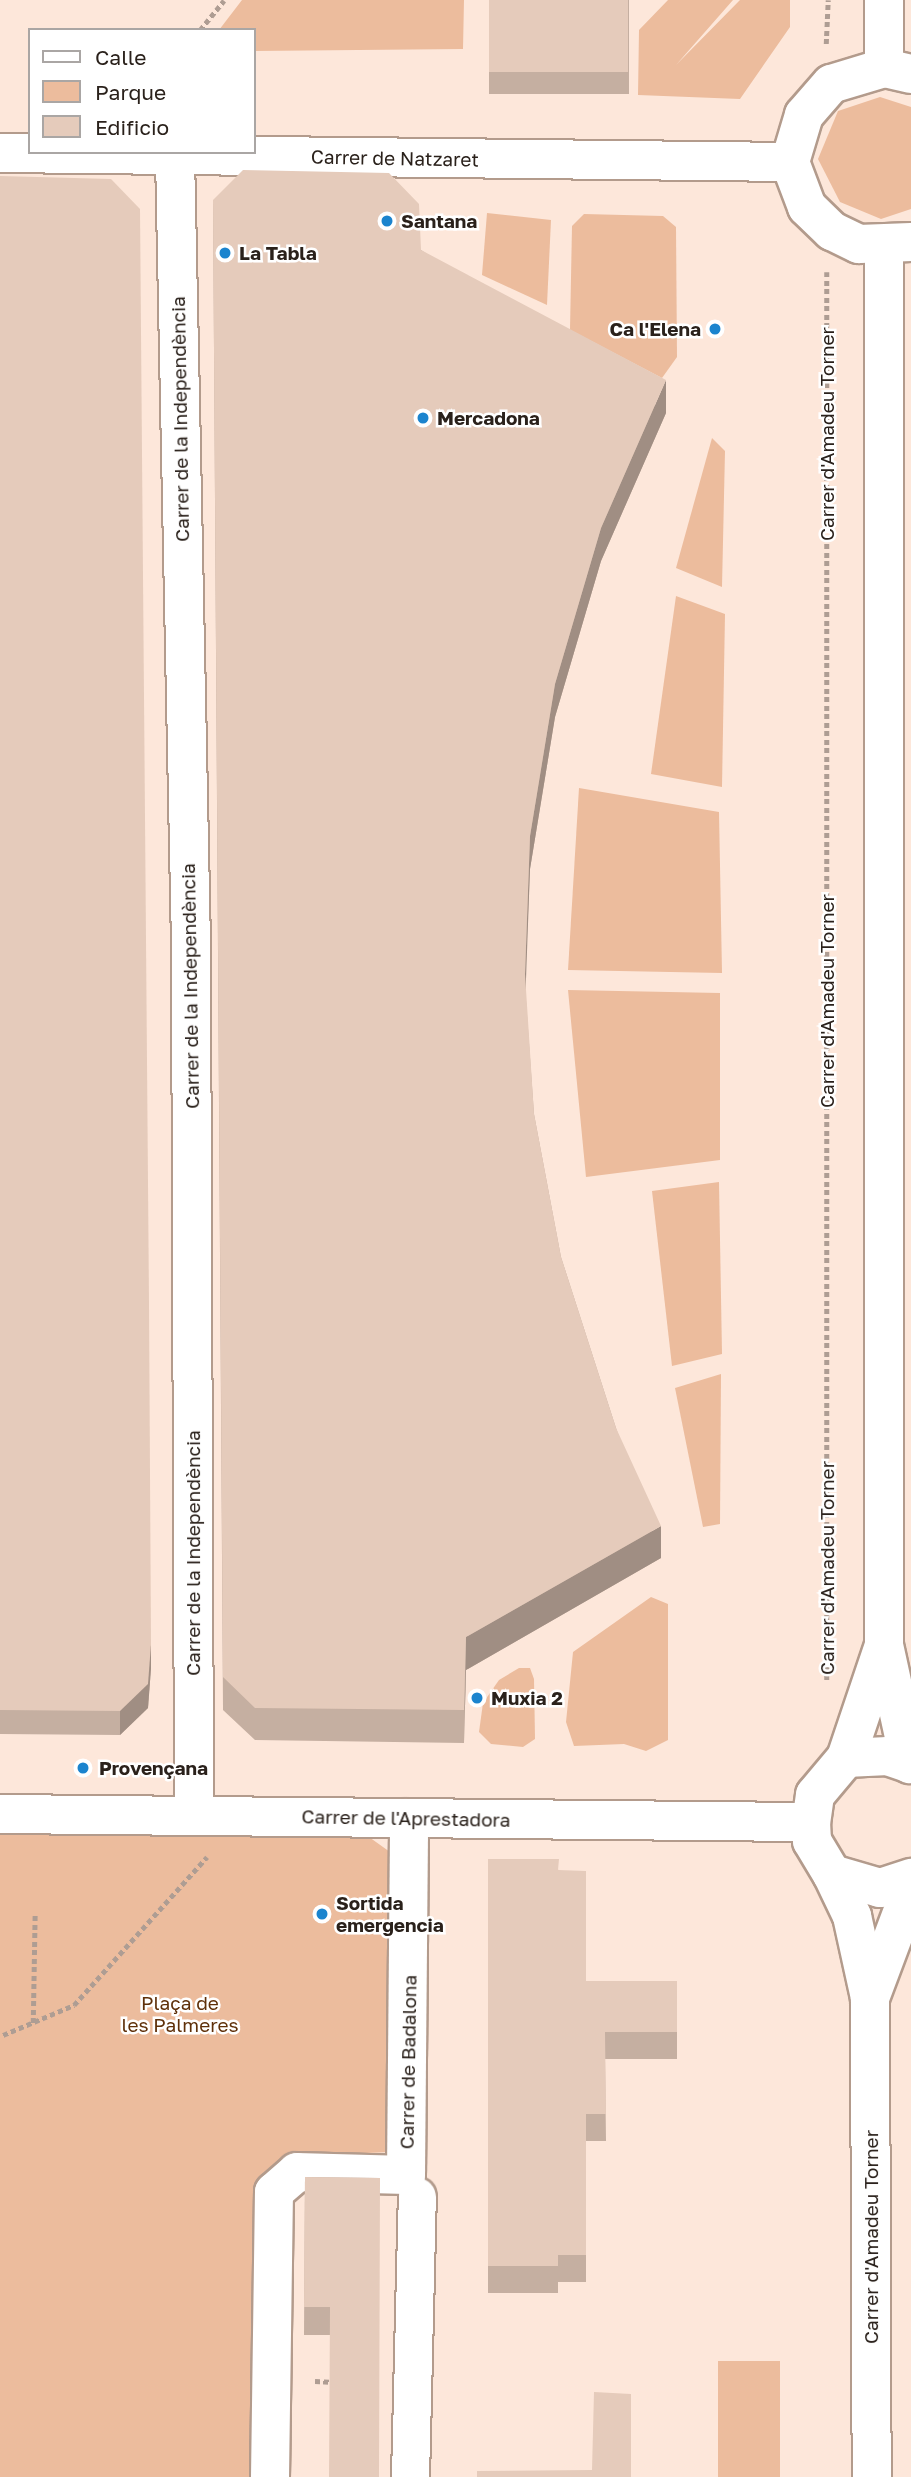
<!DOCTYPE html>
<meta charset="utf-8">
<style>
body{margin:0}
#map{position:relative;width:911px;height:2477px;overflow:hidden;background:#fde7da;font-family:"Golos Text",sans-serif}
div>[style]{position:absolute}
.green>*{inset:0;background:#ecbc9d;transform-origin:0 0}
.path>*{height:4.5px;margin-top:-2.25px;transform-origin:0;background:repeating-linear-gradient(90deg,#ae9d93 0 5px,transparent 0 8.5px)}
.roads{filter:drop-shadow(2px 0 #b39b8c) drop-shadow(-2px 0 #b39b8c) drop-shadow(0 2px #b39b8c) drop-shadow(0 -2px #b39b8c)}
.pedestrian>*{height:37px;margin:-18.5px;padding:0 18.5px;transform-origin:18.5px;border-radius:18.5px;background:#fff}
.minor>*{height:38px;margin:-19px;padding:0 19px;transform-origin:19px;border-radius:19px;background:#fff}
.tertiary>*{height:38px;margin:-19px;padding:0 19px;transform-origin:19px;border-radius:19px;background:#fff}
.wall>*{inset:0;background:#c5afa1;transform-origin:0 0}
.shaded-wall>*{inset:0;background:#a08e83}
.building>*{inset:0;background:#e5cbbb;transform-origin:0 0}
.dots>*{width:19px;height:19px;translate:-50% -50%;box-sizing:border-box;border:4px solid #fff;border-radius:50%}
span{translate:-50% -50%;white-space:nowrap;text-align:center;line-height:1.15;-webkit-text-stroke:5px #fff;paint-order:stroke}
.street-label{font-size:19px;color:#2a211b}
.poi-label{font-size:19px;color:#2a211b;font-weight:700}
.left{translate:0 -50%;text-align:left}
.right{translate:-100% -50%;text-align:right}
.park-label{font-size:19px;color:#5f3009}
.legend{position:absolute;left:28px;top:28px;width:228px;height:126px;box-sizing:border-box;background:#fff;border:2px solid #aaa6a4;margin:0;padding:9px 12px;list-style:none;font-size:21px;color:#2a211b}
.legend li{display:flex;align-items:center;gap:14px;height:35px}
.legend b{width:35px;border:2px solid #aaa6a4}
</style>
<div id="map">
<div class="green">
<div style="clip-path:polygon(242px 0,464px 0,463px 49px,254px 51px,254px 30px,219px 30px)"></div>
<div style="clip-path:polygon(668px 0,733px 0,676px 65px,740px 0,790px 0,790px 27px,740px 99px,638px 95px,639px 30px)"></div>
<div style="clip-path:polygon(880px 97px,911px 107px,911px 209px,881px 219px,840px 202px,818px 159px,838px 111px)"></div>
<div style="clip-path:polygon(487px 213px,551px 220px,547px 305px,482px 275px)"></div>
<div style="clip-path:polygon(584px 214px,663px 216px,676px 227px,677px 357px,662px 378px,570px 330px,572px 226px)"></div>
<div style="clip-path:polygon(712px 438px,725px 451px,722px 587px,676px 568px)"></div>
<div style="clip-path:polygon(676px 596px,725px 614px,722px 787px,651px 774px)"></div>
<div style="clip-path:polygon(579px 788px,719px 812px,722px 973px,568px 970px)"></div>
<div style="clip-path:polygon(568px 990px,720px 993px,720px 1160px,586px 1177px)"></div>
<div style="clip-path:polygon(719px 1182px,722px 1354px,672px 1366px,652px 1191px)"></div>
<div style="clip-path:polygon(721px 1374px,720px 1524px,703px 1527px,675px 1388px)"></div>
<div style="clip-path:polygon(651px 1597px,668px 1604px,668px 1740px,646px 1751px,624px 1744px,574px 1746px,566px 1722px,573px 1652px)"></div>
<div style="clip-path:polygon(519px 1668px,530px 1668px,534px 1679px,535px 1739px,523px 1747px,491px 1744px,479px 1732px,483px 1703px,499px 1680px)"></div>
<div style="clip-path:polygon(0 1834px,369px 1837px,390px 1852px,389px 2152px,302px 2156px,257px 2197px,255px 2477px,0 2477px)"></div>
<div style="left:780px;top:2361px;width:116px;height:62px;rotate:90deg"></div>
</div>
<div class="path">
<div style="left:200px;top:30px;width:38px;rotate:-51deg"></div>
<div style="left:826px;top:44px;width:44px;rotate:-87.4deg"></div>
<div style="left:827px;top:272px;width:1409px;rotate:90deg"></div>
<div style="left:33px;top:2023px;width:110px;rotate:-89deg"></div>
<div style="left:3px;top:2035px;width:77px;rotate:-22.9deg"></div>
<div style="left:74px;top:2005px;width:199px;rotate:-48.1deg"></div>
<div style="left:315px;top:2381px;width:19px;rotate:3deg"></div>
</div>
<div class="roads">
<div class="pedestrian">
<div style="left:410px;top:2477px;width:281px;rotate:-88.6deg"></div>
</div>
<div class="minor">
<div style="left:0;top:153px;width:790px;rotate:0.65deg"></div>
<div style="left:175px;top:155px;width:790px;rotate:88.84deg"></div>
<div style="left:191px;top:945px;width:871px;rotate:89.8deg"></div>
<div style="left:0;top:1814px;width:811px;rotate:0.57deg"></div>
<div style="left:270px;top:2477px;width:285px;rotate:-89.2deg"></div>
<div style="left:274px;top:2192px;width:30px;rotate:-41deg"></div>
<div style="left:297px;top:2172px;width:109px;rotate:1.6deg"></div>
<div style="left:406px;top:2175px;width:357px;rotate:-89.5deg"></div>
</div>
<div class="tertiary">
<div style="left:884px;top:0;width:68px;rotate:90deg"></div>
<div style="left:911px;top:74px;width:28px;rotate:-167deg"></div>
<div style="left:884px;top:68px;width:55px;rotate:163.2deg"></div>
<div style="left:831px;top:84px;width:41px;rotate:131.1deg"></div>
<div style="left:804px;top:115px;width:49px;rotate:106.6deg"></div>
<div style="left:790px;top:162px;width:48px;rotate:69.3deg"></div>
<div style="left:807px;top:207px;width:35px;rotate:44deg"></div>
<div style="left:832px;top:231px;width:30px;rotate:26deg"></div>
<div style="left:859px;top:244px;width:52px;rotate:-2.2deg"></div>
<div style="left:884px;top:246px;width:1399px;rotate:90deg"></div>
<div style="left:884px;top:1645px;width:122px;rotate:77.7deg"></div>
<div style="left:846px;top:1758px;width:119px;rotate:-71.4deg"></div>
<div style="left:911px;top:1764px;width:24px;rotate:-161deg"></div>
<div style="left:888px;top:1756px;width:42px;rotate:177.3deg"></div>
<div style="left:846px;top:1758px;width:48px;rotate:130deg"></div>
<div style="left:815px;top:1795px;width:27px;rotate:98deg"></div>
<div style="left:811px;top:1822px;width:19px;rotate:87deg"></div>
<div style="left:812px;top:1841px;width:39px;rotate:59deg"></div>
<div style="left:832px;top:1874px;width:50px;rotate:16.3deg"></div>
<div style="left:880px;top:1888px;width:33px;rotate:-18deg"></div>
<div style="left:832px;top:1874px;width:47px;rotate:64.5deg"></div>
<div style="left:852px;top:1916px;width:84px;rotate:77.6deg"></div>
<div style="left:870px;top:1998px;width:479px;rotate:89.8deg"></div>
<div style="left:870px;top:1998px;width:116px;rotate:-69.4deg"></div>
</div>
</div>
<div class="wall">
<div style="left:489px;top:0;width:140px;height:94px"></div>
<div style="clip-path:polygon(0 176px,151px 1668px,148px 1708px,120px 1735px,0 1734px)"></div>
<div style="clip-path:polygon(213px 200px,421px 250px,666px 413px,601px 561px,555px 717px,530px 869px,525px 986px,534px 1114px,561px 1257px,616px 1428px,661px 1558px,466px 1670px,464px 1743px,255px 1740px,223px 1710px)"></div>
<div style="clip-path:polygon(488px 1859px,559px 1870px,586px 1981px,677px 1981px,677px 2059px,605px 2059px,606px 2141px,586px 2141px,586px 2282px,558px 2282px,558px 2293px,488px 2293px)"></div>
<div style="clip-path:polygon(305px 2177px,380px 2178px,330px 2335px,304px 2335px)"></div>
</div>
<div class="shaded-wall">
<div style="clip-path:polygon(666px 380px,666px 413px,601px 561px,555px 717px,530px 869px,525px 1007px,525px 974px,530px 836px,555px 684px,601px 528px)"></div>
<div style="clip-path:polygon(661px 1526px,661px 1558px,466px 1670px,464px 1743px,466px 1637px)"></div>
<div style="clip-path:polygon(151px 1644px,151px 1668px,148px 1708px,120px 1735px,120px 1711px)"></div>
</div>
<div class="building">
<div style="left:489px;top:0;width:139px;height:72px"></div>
<div style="clip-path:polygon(243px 170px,389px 173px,419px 204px,421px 250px,666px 380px,601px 528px,555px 684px,530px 836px,525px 974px,534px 1114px,561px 1257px,616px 1428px,661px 1526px,466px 1637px,464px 1710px,255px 1708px,223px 1677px,213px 200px)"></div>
<div style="clip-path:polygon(0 176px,111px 179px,140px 209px,149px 1304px,151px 1644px,148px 1684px,120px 1711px,0 1710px)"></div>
<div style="clip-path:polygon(488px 1859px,559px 1859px,558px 1870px,586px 1871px,586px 1981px,677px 1981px,677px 2032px,605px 2032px,606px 2114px,586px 2114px,586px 2255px,558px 2255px,558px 2266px,488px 2266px)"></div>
<div style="clip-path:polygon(305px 2177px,380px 2178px,379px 2477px,329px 2477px,330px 2307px,304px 2307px)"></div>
<div style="clip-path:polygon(594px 2392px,631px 2394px,631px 2477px,477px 2477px,477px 2471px,592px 2470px)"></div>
</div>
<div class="dots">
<div style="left:387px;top:221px;background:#1b84ce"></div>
<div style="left:225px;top:253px;background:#1b84ce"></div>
<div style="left:715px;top:329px;background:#1b84ce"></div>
<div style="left:423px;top:418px;background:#1b84ce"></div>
<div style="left:477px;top:1698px;background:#1b84ce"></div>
<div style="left:83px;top:1768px;background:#1b84ce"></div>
<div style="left:322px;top:1914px;background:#1b84ce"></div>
</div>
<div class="street-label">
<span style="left:395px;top:158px;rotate:1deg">Carrer de Natzaret</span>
<span style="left:180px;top:419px;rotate:-91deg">Carrer de la Independència</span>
<span style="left:827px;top:434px;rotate:-90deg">Carrer d'Amadeu Torner</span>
<span style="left:190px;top:986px;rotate:-91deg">Carrer de la Independència</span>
<span style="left:827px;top:1001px;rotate:-90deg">Carrer d'Amadeu Torner</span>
<span style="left:193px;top:1553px;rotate:-90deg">Carrer de la Independència</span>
<span style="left:827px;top:1568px;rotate:-90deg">Carrer d'Amadeu Torner</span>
<span style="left:406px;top:1818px;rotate:1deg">Carrer de l'Aprestadora</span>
<span style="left:408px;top:2062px;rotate:-89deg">Carrer de Badalona</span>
<span style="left:871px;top:2237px;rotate:-90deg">Carrer d'Amadeu Torner</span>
</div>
<div class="poi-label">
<span class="left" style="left:401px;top:221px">Santana</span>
<span class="left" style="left:239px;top:253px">La Tabla</span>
<span class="right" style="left:701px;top:329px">Ca l'Elena</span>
<span class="left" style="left:437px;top:418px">Mercadona</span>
<span class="left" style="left:491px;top:1698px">Muxia 2</span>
<span class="left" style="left:99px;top:1768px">Provençana</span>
<span class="left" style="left:336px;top:1914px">Sortida<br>emergencia</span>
</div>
<div class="park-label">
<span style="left:180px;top:2014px">Plaça de<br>les Palmeres</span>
</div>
<ul class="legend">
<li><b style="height:9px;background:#fff"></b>Calle</li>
<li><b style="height:19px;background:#ecbc9d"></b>Parque</li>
<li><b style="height:19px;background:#e5cbbb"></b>Edificio</li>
</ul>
</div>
